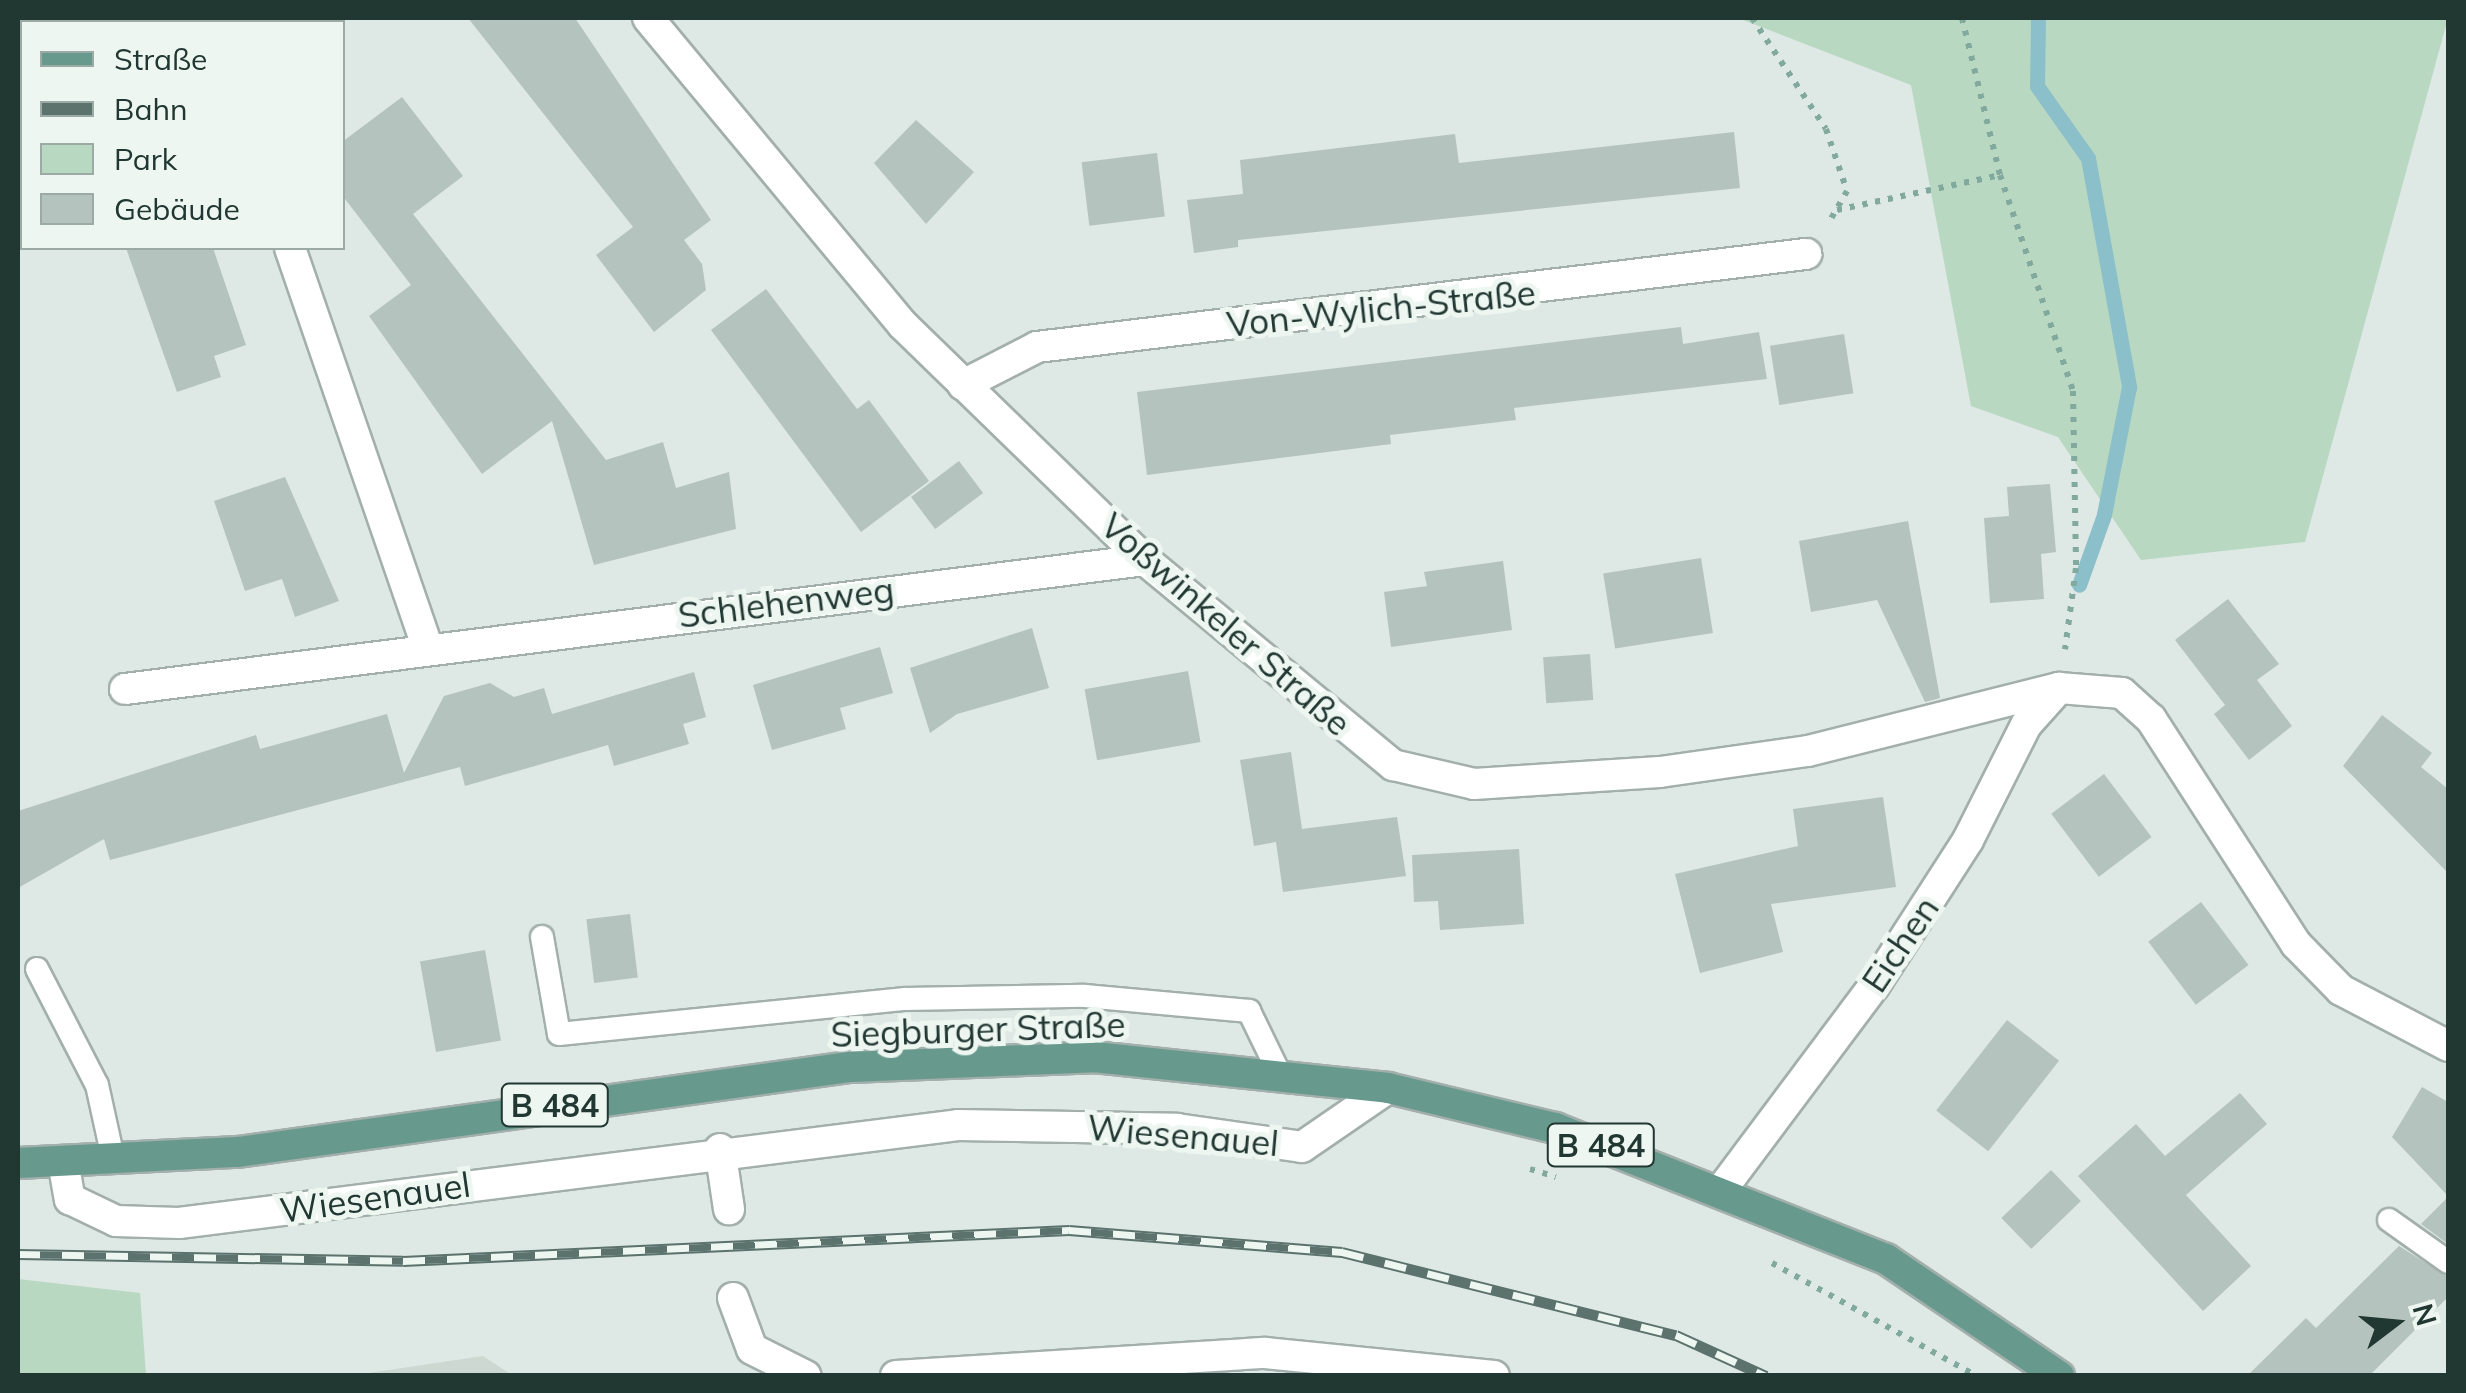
<!DOCTYPE html>
<meta charset="utf-8">
<style>
body{margin:0}
#map{position:relative;width:2466px;height:1393px;overflow:hidden;background:#dee8e4;font-family:Mulish,sans-serif}
div>[style]{position:absolute}
.built>*{inset:0;background:#cdd8d3}
.green>*{inset:0;background:#b9d8c2}
.stream>*{height:15px;margin:-7.5px;padding:0 7.5px;transform-origin:7.5px;border-radius:7.5px;background:#8bbfc9}
.building>*{inset:0;background:#b4c3bd;transform-origin:0 0}
.path>*{height:6px;margin-top:-3px;transform-origin:0;background:repeating-linear-gradient(90deg,#82a99d 0 5px,transparent 0 13px)}
.roads{filter:drop-shadow(2px 0 #a2afab) drop-shadow(-2px 0 #a2afab) drop-shadow(0 2px #a2afab) drop-shadow(0 -2px #a2afab)}
.lane>*{height:22px;margin:-11px;padding:0 11px;transform-origin:11px;border-radius:11px;background:#fff}
.street>*{height:30px;margin:-15px;padding:0 15px;transform-origin:15px;border-radius:15px;background:#fff}
.primary>*{height:30px;margin:-15px;padding:0 15px;transform-origin:15px;border-radius:15px;background:#679a8d}
.rail>*{height:11px;margin-top:-5.5px;transform-origin:0;background:repeating-linear-gradient(90deg,#eef6f2 0 22px,#5b726d 0 44px);box-sizing:border-box;border-block:2px solid #5b726d}
span{translate:-50% -50%;white-space:nowrap;text-align:center;line-height:1.15;-webkit-text-stroke:10px #eef6f2;paint-order:stroke}
.shield-label span{padding:2px 8px;background:#eef6f2;border:2px solid;border-radius:8px;-webkit-text-stroke-width:0}
.shield-label{font-size:32px;color:#213731;font-weight:700}
.street-label{font-size:35px;color:#213731}
.frame{position:absolute;inset:0;border:20px solid #213731;pointer-events:none}
.legend{position:absolute;left:20px;top:20px;width:325px;height:230px;box-sizing:border-box;background:#eef6f2;border:2px solid #9caaa5;margin:0;padding:12px 18px;list-style:none;font-size:30px;color:#213731}
.legend li{display:flex;align-items:center;gap:20px;height:50px}
.legend b{width:50px;border:2px solid #9caaa5}
.north{position:absolute;left:2346px;top:1273px;width:100px;height:100px;-webkit-text-stroke:8px #eef6f2;paint-order:stroke;rotate:74deg;font-size:28px;font-weight:700;line-height:40px;text-align:center;color:#213731}
.north::after{content:'';display:block;margin:auto;width:35px;height:45px;background:#213731;clip-path:polygon(50% 0,100% 100%,50% 72%,0 100%)}
</style>
<div id="map">
<div class="built">
<div style="clip-path:polygon(483px 1356px,512px 1375px,355px 1375px)"></div>
</div>
<div class="green">
<div style="clip-path:polygon(1738px 18px,2448px 18px,2305px 542px,2141px 560px,2058px 437px,1971px 406px,1911px 85px)"></div>
<div style="clip-path:polygon(18px 1279px,140px 1293px,146px 1375px,18px 1375px)"></div>
</div>
<div class="stream">
<div style="left:2038px;top:18px;width:68px;rotate:90.8deg"></div>
<div style="left:2037px;top:86px;width:88px;rotate:54.7deg"></div>
<div style="left:2088px;top:158px;width:233px;rotate:79.8deg"></div>
<div style="left:2129px;top:387px;width:130px;rotate:101.1deg"></div>
<div style="left:2104px;top:515px;width:74px;rotate:109.7deg"></div>
</div>
<div class="building">
<div style="clip-path:polygon(468px 18px,575px 18px,711px 220px,684px 240px,702px 264px,706px 290px,654px 332px,596px 255px,633px 227px)"></div>
<div style="clip-path:polygon(402px 97px,463px 176px,413px 214px,606px 460px,663px 442px,676px 488px,729px 472px,736px 529px,594px 565px,552px 421px,482px 474px,369px 316px,411px 285px,342px 195px,342px 142px)"></div>
<div style="clip-path:polygon(916px 120px,974px 172px,926px 224px,874px 163px)"></div>
<div style="clip-path:polygon(1734px 132px,1740px 188px,1238px 240px,1238px 247px,1194px 253px,1187px 200px,1243px 194px,1240px 160px,1455px 134px,1459px 163px)"></div>
<div style="left:1157px;top:153px;width:64px;height:76px;rotate:83deg"></div>
<div style="clip-path:polygon(126px 248px,213px 248px,246px 345px,214px 356px,221px 377px,177px 392px)"></div>
<div style="clip-path:polygon(766px 289px,857px 409px,869px 400px,929px 481px,861px 532px,711px 330px)"></div>
<div style="clip-path:polygon(1681px 327px,1683px 344px,1759px 332px,1767px 379px,1514px 408px,1516px 420px,1390px 435px,1391px 444px,1147px 475px,1137px 392px)"></div>
<div style="left:1844px;top:334px;width:60px;height:75px;rotate:81deg"></div>
<div style="left:959px;top:461px;width:40px;height:60px;rotate:53deg"></div>
<div style="clip-path:polygon(285px 477px,339px 601px,295px 617px,282px 579px,245px 591px,214px 501px)"></div>
<div style="clip-path:polygon(2050px 484px,2056px 552px,2041px 554px,2044px 599px,1990px 603px,1984px 518px,2009px 516px,2007px 487px)"></div>
<div style="clip-path:polygon(1908px 521px,1940px 698px,1925px 702px,1877px 600px,1811px 612px,1799px 541px)"></div>
<div style="left:1701px;top:558px;width:76px;height:99px;rotate:81deg"></div>
<div style="clip-path:polygon(1503px 561px,1512px 630px,1391px 647px,1384px 592px,1427px 586px,1424px 572px)"></div>
<div style="clip-path:polygon(2228px 599px,2279px 664px,2257px 680px,2292px 726px,2249px 760px,2214px 714px,2225px 705px,2175px 640px)"></div>
<div style="clip-path:polygon(1032px 628px,1049px 688px,957px 714px,930px 733px,910px 668px)"></div>
<div style="clip-path:polygon(880px 647px,893px 693px,840px 708px,846px 729px,772px 750px,753px 685px)"></div>
<div style="left:1590px;top:654px;width:46px;height:47px;rotate:86deg"></div>
<div style="left:1188px;top:671px;width:72px;height:105px;rotate:80deg"></div>
<div style="clip-path:polygon(694px 672px,706px 717px,683px 724px,689px 744px,614px 766px,608px 745px,465px 786px,460px 767px,110px 860px,104px 839px,18px 888px,18px 811px,193px 755px,256px 735px,260px 749px,387px 714px,404px 773px,444px 696px,490px 683px,514px 697px,544px 688px,552px 714px)"></div>
<div style="clip-path:polygon(2382px 715px,2432px 753px,2421px 767px,2448px 789px,2448px 873px,2343px 766px)"></div>
<div style="clip-path:polygon(1291px 752px,1302px 829px,1397px 817px,1406px 876px,1283px 892px,1276px 842px,1254px 846px,1240px 760px)"></div>
<div style="left:2104px;top:774px;width:79px;height:66px;rotate:53deg"></div>
<div style="clip-path:polygon(1883px 797px,1896px 887px,1771px 904px,1783px 952px,1700px 973px,1675px 874px,1798px 846px,1793px 809px)"></div>
<div style="clip-path:polygon(1519px 849px,1524px 924px,1440px 930px,1438px 901px,1414px 902px,1412px 855px)"></div>
<div style="left:2201px;top:902px;width:79px;height:66px;rotate:53deg"></div>
<div style="left:630px;top:914px;width:64px;height:44px;rotate:83deg"></div>
<div style="left:485px;top:950px;width:92px;height:66px;rotate:80deg"></div>
<div style="left:2007px;top:1020px;width:66px;height:115px;rotate:38deg"></div>
<div style="clip-path:polygon(2422px 1087px,2448px 1102px,2448px 1196px,2392px 1137px)"></div>
<div style="clip-path:polygon(2240px 1093px,2267px 1124px,2186px 1195px,2251px 1266px,2203px 1311px,2078px 1176px,2136px 1124px,2165px 1156px)"></div>
<div style="left:2051px;top:1170px;width:43px;height:69px;rotate:46deg"></div>
<div style="clip-path:polygon(2448px 1197px,2448px 1244px,2421px 1224px)"></div>
<div style="clip-path:polygon(2399px 1246px,2448px 1277px,2448px 1297px,2369px 1376px,2247px 1376px,2306px 1318px,2316px 1328px)"></div>
</div>
<div class="path">
<div style="left:1752px;top:18px;width:133px;rotate:56.3deg"></div>
<div style="left:1826px;top:129px;width:65px;rotate:71.3deg"></div>
<div style="left:1847px;top:191px;width:34px;rotate:120deg"></div>
<div style="left:1962px;top:18px;width:162px;rotate:76.4deg"></div>
<div style="left:2000px;top:175px;width:228px;rotate:71.3deg"></div>
<div style="left:2073px;top:391px;width:177px;rotate:89deg"></div>
<div style="left:2076px;top:568px;width:82px;rotate:97.7deg"></div>
<div style="left:1837px;top:210px;width:167px;rotate:-12.1deg"></div>
<div style="left:1530px;top:1169px;width:27px;rotate:17deg"></div>
<div style="left:1772px;top:1263px;width:232px;rotate:28.9deg"></div>
</div>
<div class="roads">
<div class="lane">
<div style="left:542px;top:937px;width:98px;rotate:80.1deg"></div>
<div style="left:559px;top:1034px;width:348px;rotate:-5.8deg"></div>
<div style="left:905px;top:999px;width:180px;rotate:-1deg"></div>
<div style="left:1085px;top:996px;width:165px;rotate:5.2deg"></div>
<div style="left:1249px;top:1011px;width:73px;rotate:64.1deg"></div>
<div style="left:37px;top:969px;width:131px;rotate:62.7deg"></div>
<div style="left:97px;top:1085px;width:75px;rotate:77.6deg"></div>
<div style="left:2389px;top:1220px;width:72px;rotate:35.4deg"></div>
</div>
<div class="street">
<div style="left:211px;top:18px;width:4px;rotate:63deg"></div>
<div style="left:648px;top:18px;width:399px;rotate:50.3deg"></div>
<div style="left:903px;top:325px;width:337px;rotate:44.2deg"></div>
<div style="left:1145px;top:560px;width:322px;rotate:39.6deg"></div>
<div style="left:1393px;top:765px;width:83px;rotate:13.2deg"></div>
<div style="left:1474px;top:784px;width:186px;rotate:-3.7deg"></div>
<div style="left:1660px;top:772px;width:149px;rotate:-8.1deg"></div>
<div style="left:1808px;top:751px;width:259px;rotate:-14.1deg"></div>
<div style="left:2059px;top:688px;width:63px;rotate:4.5deg"></div>
<div style="left:2122px;top:693px;width:39px;rotate:42deg"></div>
<div style="left:2151px;top:719px;width:268px;rotate:57.2deg"></div>
<div style="left:2296px;top:944px;width:64px;rotate:45.6deg"></div>
<div style="left:2341px;top:990px;width:121px;rotate:27.6deg"></div>
<div style="left:290px;top:248px;width:420px;rotate:71deg"></div>
<div style="left:963px;top:385px;width:83px;rotate:-27.2deg"></div>
<div style="left:1037px;top:347px;width:775px;rotate:-6.9deg"></div>
<div style="left:125px;top:689px;width:1028px;rotate:-7.21deg"></div>
<div style="left:720px;top:1149px;width:61px;rotate:81.5deg"></div>
<div style="left:63px;top:1161px;width:39px;rotate:80deg"></div>
<div style="left:70px;top:1199px;width:51px;rotate:25.6deg"></div>
<div style="left:116px;top:1221px;width:63px;rotate:1.8deg"></div>
<div style="left:179px;top:1223px;width:785px;rotate:-7.17deg"></div>
<div style="left:958px;top:1125px;width:219px;rotate:1deg"></div>
<div style="left:1177px;top:1129px;width:126px;rotate:8.2deg"></div>
<div style="left:1302px;top:1147px;width:104px;rotate:-34.5deg"></div>
<div style="left:1722px;top:1189px;width:254px;rotate:-53.2deg"></div>
<div style="left:1874px;top:986px;width:174px;rotate:-57.2deg"></div>
<div style="left:1968px;top:840px;width:129px;rotate:-63.2deg"></div>
<div style="left:2026px;top:725px;width:50px;rotate:-48.3deg"></div>
<div style="left:733px;top:1298px;width:54px;rotate:69.6deg"></div>
<div style="left:752px;top:1349px;width:60px;rotate:26.6deg"></div>
<div style="left:896px;top:1376px;width:370px;rotate:-3.6deg"></div>
<div style="left:1265px;top:1353px;width:230px;rotate:5.7deg"></div>
</div>
<div class="primary">
<div style="left:18px;top:1163px;width:220px;rotate:-2.9deg"></div>
<div style="left:238px;top:1152px;width:618px;rotate:-7.91deg"></div>
<div style="left:850px;top:1067px;width:244px;rotate:-2.3deg"></div>
<div style="left:1094px;top:1057px;width:296px;rotate:6deg"></div>
<div style="left:1388px;top:1088px;width:172px;rotate:13.5deg"></div>
<div style="left:1555px;top:1128px;width:356px;rotate:21.6deg"></div>
<div style="left:1886px;top:1259px;width:209px;rotate:34.1deg"></div>
</div>
</div>
<div class="rail">
<div style="left:18px;top:1254px;width:385px;rotate:1deg"></div>
<div style="left:403px;top:1261px;width:667px;rotate:-2.66deg"></div>
<div style="left:1069px;top:1230px;width:274px;rotate:4.6deg"></div>
<div style="left:1342px;top:1252px;width:344px;rotate:14deg"></div>
<div style="left:1676px;top:1335px;width:99px;rotate:24.5deg"></div>
</div>
<div class="shield-label">
<span style="left:555px;top:1105px">B 484</span>
<span style="left:1601px;top:1145px">B 484</span>
</div>
<div class="street-label">
<span style="left:1381px;top:308px;rotate:-6deg">Von-Wylich-Straße</span>
<span style="left:786px;top:602px;rotate:-7deg">Schlehenweg</span>
<span style="left:1226px;top:624px;rotate:41deg">Voßwinkeler Straße</span>
<span style="left:1900px;top:944px;rotate:-56deg">Eichen</span>
<span style="left:978px;top:1029px;rotate:-2deg">Siegburger Straße</span>
<span style="left:1183px;top:1135px;rotate:5deg">Wiesenauel</span>
<span style="left:375px;top:1197px;rotate:-8deg">Wiesenauel</span>
</div>
<div class="frame"></div>
<ul class="legend">
<li><b style="height:12px;background:#679a8d"></b>Straße</li>
<li><b style="height:12px;background:#5b726d"></b>Bahn</li>
<li><b style="height:28px;background:#b9d8c2"></b>Park</li>
<li><b style="height:28px;background:#b4c3bd"></b>Gebäude</li>
</ul>
<div class="north">N</div>
</div>
